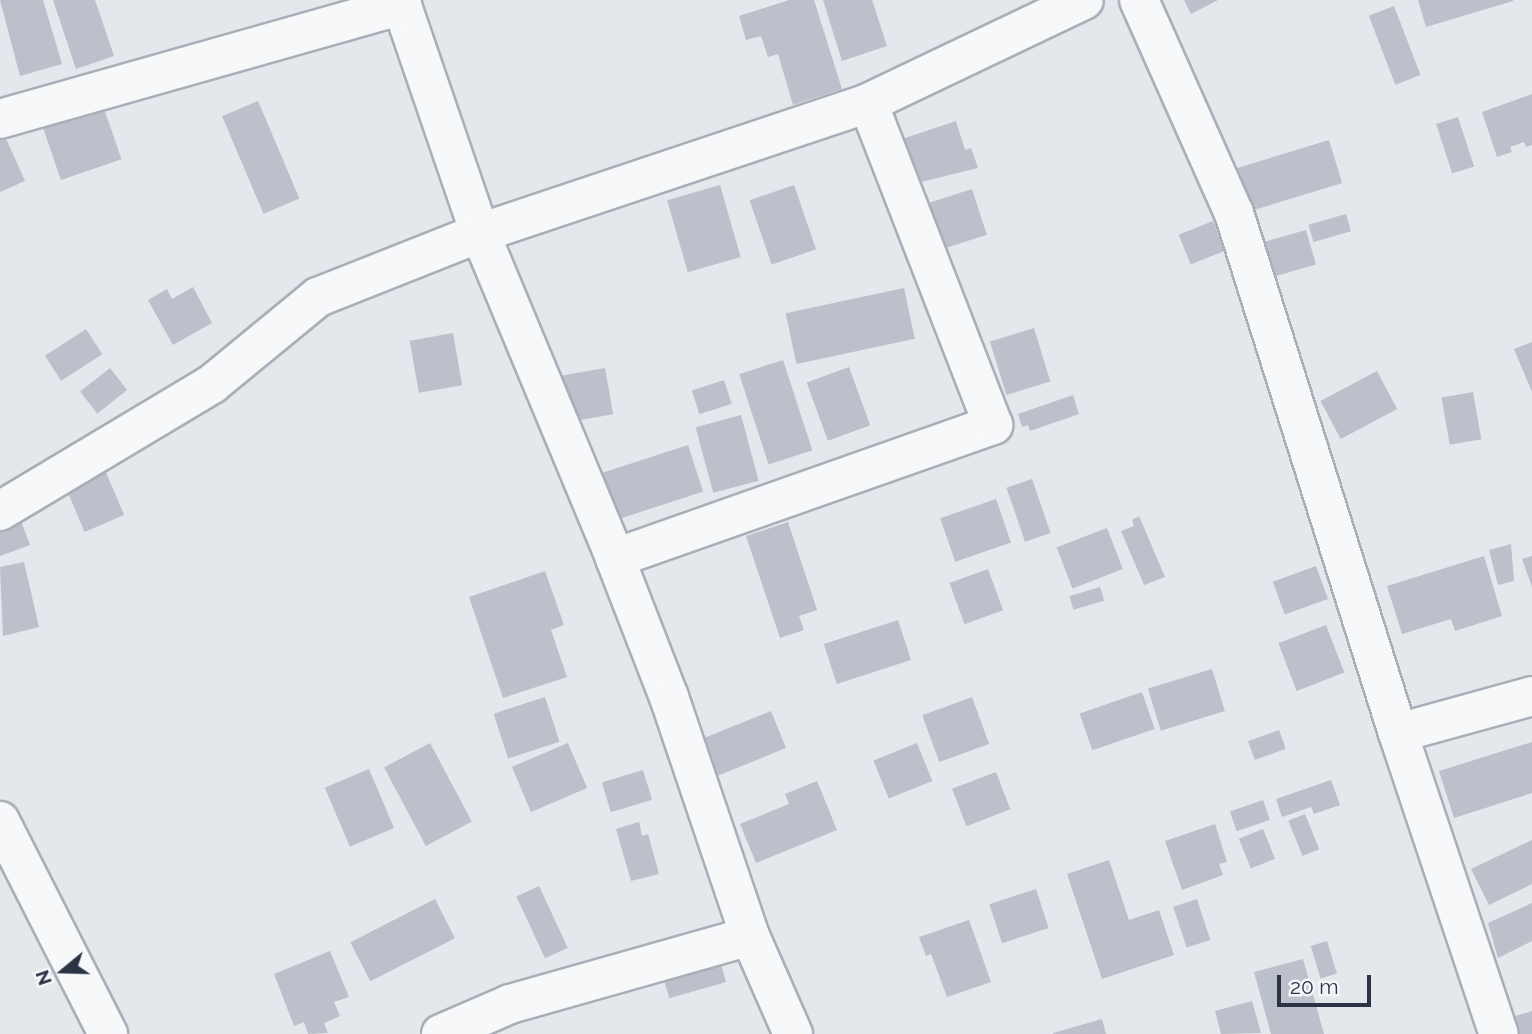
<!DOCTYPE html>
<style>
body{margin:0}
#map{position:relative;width:1532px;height:1034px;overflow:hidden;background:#e4e7ec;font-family:Raleway,sans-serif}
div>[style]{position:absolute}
.building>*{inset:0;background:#bbc0ca;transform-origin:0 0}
.roads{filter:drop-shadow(2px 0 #a9aeb7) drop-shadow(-2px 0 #a9aeb7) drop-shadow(0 2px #a9aeb7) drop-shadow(0 -2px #a9aeb7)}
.minor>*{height:38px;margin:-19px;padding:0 19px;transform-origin:19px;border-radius:19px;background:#f7f8fa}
span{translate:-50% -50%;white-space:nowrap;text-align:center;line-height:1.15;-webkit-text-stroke:7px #f4f6f9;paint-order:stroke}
.north{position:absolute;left:28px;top:936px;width:70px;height:70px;-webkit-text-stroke:5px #f4f6f9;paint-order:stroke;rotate:251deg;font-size:19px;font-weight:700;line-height:28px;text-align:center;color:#2b3445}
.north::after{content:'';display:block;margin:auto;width:24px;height:32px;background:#2b3445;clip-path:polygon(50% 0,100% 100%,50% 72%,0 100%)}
.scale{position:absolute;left:1277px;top:975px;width:94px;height:32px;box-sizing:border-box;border:4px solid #2b3445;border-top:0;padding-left:9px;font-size:21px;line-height:24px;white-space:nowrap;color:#2b3445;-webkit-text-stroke:5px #f4f6f9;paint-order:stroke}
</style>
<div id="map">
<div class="building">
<div style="clip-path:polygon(0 0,43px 0,62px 64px,20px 76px)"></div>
<div style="clip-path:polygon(53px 0,95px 0,114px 56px,76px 69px)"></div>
<div style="clip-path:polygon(789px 0,814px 0,842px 89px,793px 105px,778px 54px,768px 57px,761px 36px,746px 40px,739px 16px)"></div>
<div style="clip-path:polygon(823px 0,872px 0,887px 46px,842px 61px)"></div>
<div style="clip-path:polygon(1184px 0,1218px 0,1191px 14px)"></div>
<div style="clip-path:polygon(1418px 0,1513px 0,1513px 1px,1426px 27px)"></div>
<div style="left:1394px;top:6px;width:74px;height:27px;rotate:69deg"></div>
<div style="left:99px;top:94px;width:69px;height:64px;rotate:71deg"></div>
<div style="clip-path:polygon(1532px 94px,1532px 145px,1526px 147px,1524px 142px,1510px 147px,1512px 152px,1497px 157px,1482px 112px)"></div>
<div style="left:258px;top:101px;width:106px;height:39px;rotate:67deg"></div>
<div style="left:1458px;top:117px;width:52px;height:23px;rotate:72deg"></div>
<div style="clip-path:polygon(956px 121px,965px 150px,971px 148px,978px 168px,913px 184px,899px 140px)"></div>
<div style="clip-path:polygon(3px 132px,25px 181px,0 192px,0 133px)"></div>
<div style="left:1329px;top:140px;width:45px;height:101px;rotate:73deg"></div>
<div style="left:720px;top:185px;width:75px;height:55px;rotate:74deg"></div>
<div style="left:794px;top:185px;width:68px;height:47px;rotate:71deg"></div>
<div style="left:972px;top:189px;width:48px;height:48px;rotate:72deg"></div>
<div style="left:1346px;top:214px;width:18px;height:39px;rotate:74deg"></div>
<div style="left:1213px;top:221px;width:32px;height:37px;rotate:68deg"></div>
<div style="left:1306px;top:230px;width:36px;height:48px;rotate:74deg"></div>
<div style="clip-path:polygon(193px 287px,212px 323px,173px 345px,148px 300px,167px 289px,172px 299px)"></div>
<div style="left:904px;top:288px;width:52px;height:121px;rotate:78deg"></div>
<div style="left:1034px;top:328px;width:56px;height:46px;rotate:73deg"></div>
<div style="left:86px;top:329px;width:30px;height:49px;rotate:57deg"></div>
<div style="left:453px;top:333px;width:53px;height:44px;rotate:80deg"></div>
<div style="clip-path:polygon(1532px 342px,1532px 392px,1514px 349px)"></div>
<div style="left:783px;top:360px;width:95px;height:46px;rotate:72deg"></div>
<div style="left:849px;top:367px;width:62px;height:45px;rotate:70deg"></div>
<div style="left:110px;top:368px;width:28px;height:38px;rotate:52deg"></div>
<div style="left:605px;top:368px;width:47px;height:45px;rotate:80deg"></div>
<div style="left:1377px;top:371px;width:43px;height:64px;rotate:62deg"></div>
<div style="left:724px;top:380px;width:25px;height:34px;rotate:72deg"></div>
<div style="left:1473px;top:392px;width:48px;height:32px;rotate:80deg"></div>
<div style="clip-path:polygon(1073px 395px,1079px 414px,1030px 431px,1028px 425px,1022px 427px,1018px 414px)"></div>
<div style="left:741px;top:415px;width:68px;height:47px;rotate:75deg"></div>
<div style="left:688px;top:445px;width:49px;height:94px;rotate:72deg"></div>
<div style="left:105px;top:470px;width:49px;height:43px;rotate:67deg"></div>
<div style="left:1032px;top:479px;width:57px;height:27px;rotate:71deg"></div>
<div style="left:996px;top:499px;width:46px;height:59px;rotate:71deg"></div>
<div style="clip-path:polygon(1139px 516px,1165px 577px,1144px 585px,1121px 531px,1134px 526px,1132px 520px)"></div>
<div style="clip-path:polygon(21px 521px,30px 545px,0 556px,0 529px)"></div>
<div style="clip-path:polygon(788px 522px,817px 610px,799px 616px,804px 630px,780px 638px,746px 536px)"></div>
<div style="left:1107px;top:528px;width:44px;height:54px;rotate:69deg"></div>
<div style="clip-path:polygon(1511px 544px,1514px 581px,1498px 585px,1489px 550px)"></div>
<div style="clip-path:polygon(1484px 556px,1502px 616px,1455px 631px,1451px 619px,1402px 634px,1387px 586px)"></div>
<div style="clip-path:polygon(1532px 556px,1532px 587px,1522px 559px)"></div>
<div style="clip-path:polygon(24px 562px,39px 627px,3px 636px,0 567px)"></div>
<div style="left:1316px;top:566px;width:35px;height:46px;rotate:70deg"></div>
<div style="left:988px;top:569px;width:44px;height:41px;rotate:70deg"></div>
<div style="clip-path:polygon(545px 571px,564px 625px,551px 630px,567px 677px,503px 698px,469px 597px)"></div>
<div style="left:1100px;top:587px;width:14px;height:32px;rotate:73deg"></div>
<div style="left:898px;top:620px;width:42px;height:78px;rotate:72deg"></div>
<div style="left:1326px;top:625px;width:51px;height:51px;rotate:69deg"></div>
<div style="left:1212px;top:669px;width:44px;height:67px;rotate:73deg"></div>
<div style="left:1142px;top:692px;width:39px;height:66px;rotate:71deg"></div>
<div style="left:545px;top:697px;width:47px;height:54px;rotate:72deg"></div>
<div style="left:972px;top:697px;width:50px;height:53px;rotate:70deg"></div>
<div style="left:771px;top:711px;width:40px;height:75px;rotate:68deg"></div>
<div style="left:1279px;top:730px;width:20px;height:33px;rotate:70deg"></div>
<div style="clip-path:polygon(1532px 742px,1532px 793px,1454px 818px,1439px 771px)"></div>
<div style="left:430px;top:743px;width:89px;height:52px;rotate:62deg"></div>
<div style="left:568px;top:743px;width:49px;height:61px;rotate:67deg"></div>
<div style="left:917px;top:743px;width:41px;height:47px;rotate:68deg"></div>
<div style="left:369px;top:769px;width:64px;height:48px;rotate:67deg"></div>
<div style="left:643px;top:770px;width:31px;height:43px;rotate:73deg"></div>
<div style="left:996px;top:772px;width:40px;height:47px;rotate:69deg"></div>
<div style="clip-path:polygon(1331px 780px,1340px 805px,1314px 814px,1311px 807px,1282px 817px,1276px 799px)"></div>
<div style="clip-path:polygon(817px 781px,837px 830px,756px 863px,740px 824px,789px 804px,785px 794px)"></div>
<div style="left:1263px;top:800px;width:21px;height:35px;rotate:71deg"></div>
<div style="left:1305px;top:814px;width:38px;height:18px;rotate:68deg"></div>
<div style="clip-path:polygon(639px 822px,642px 836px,648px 834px,659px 874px,631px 881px,616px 829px)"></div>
<div style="clip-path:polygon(1215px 824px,1227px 862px,1219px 864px,1223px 875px,1182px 890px,1165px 841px)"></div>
<div style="left:1263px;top:829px;width:32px;height:26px;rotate:68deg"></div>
<div style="clip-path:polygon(1532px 840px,1532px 884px,1489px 905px,1471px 869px)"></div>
<div style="clip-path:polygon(1109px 860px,1129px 920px,1159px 910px,1174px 955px,1102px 979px,1067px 874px)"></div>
<div style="left:539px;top:886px;width:68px;height:25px;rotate:65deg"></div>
<div style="left:1036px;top:889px;width:41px;height:49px;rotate:72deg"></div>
<div style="left:435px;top:899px;width:44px;height:95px;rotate:63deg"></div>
<div style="left:1197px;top:899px;width:43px;height:25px;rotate:72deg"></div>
<div style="clip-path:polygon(1532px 903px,1532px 941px,1498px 958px,1488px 923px)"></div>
<div style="clip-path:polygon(969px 920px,991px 982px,947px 997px,931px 954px,926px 956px,919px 937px)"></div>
<div style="left:1327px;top:941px;width:34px;height:17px;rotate:73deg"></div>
<div style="clip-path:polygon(330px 951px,349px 997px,334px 1002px,340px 1016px,324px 1023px,328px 1033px,308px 1034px,304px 1022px,294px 1026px,274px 974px)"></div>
<div style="left:718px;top:954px;width:29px;height:59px;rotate:74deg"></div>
<div style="clip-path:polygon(1303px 959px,1324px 1034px,1271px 1034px,1254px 972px)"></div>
<div style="clip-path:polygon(1252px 1001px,1261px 1033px,1221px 1034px,1215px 1011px)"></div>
<div style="clip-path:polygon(1532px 1011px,1532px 1034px,1518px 1034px,1512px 1017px)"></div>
<div style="clip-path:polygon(1102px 1019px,1106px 1034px,1053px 1034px,1053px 1033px)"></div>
</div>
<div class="roads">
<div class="minor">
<div style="left:400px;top:0;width:246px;rotate:71.1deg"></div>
<div style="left:480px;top:233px;width:352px;rotate:67.4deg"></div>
<div style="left:615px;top:558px;width:149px;rotate:68.8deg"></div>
<div style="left:669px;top:697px;width:252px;rotate:71.3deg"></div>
<div style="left:750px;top:936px;width:107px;rotate:66.3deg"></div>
<div style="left:1139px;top:0;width:233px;rotate:66deg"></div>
<div style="left:1234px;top:213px;width:545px;rotate:72.5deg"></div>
<div style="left:1398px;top:733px;width:317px;rotate:71.5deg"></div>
<div style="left:0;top:119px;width:418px;rotate:-15.8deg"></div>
<div style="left:0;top:511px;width:247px;rotate:-30.9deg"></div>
<div style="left:212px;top:384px;width:137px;rotate:-39.4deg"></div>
<div style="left:318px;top:297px;width:174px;rotate:-21.6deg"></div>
<div style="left:480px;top:233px;width:409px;rotate:-18.5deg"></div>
<div style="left:868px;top:103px;width:239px;rotate:-25.5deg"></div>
<div style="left:615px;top:558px;width:401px;rotate:-19.4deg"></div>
<div style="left:993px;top:425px;width:345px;rotate:-111.2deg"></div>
<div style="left:1398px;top:733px;width:139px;rotate:-15.4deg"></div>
<div style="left:0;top:821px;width:239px;rotate:63.1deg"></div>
<div style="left:441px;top:1034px;width:75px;rotate:-23.5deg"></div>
<div style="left:510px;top:1004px;width:249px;rotate:-15.8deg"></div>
</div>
</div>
<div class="north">N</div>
<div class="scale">20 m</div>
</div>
